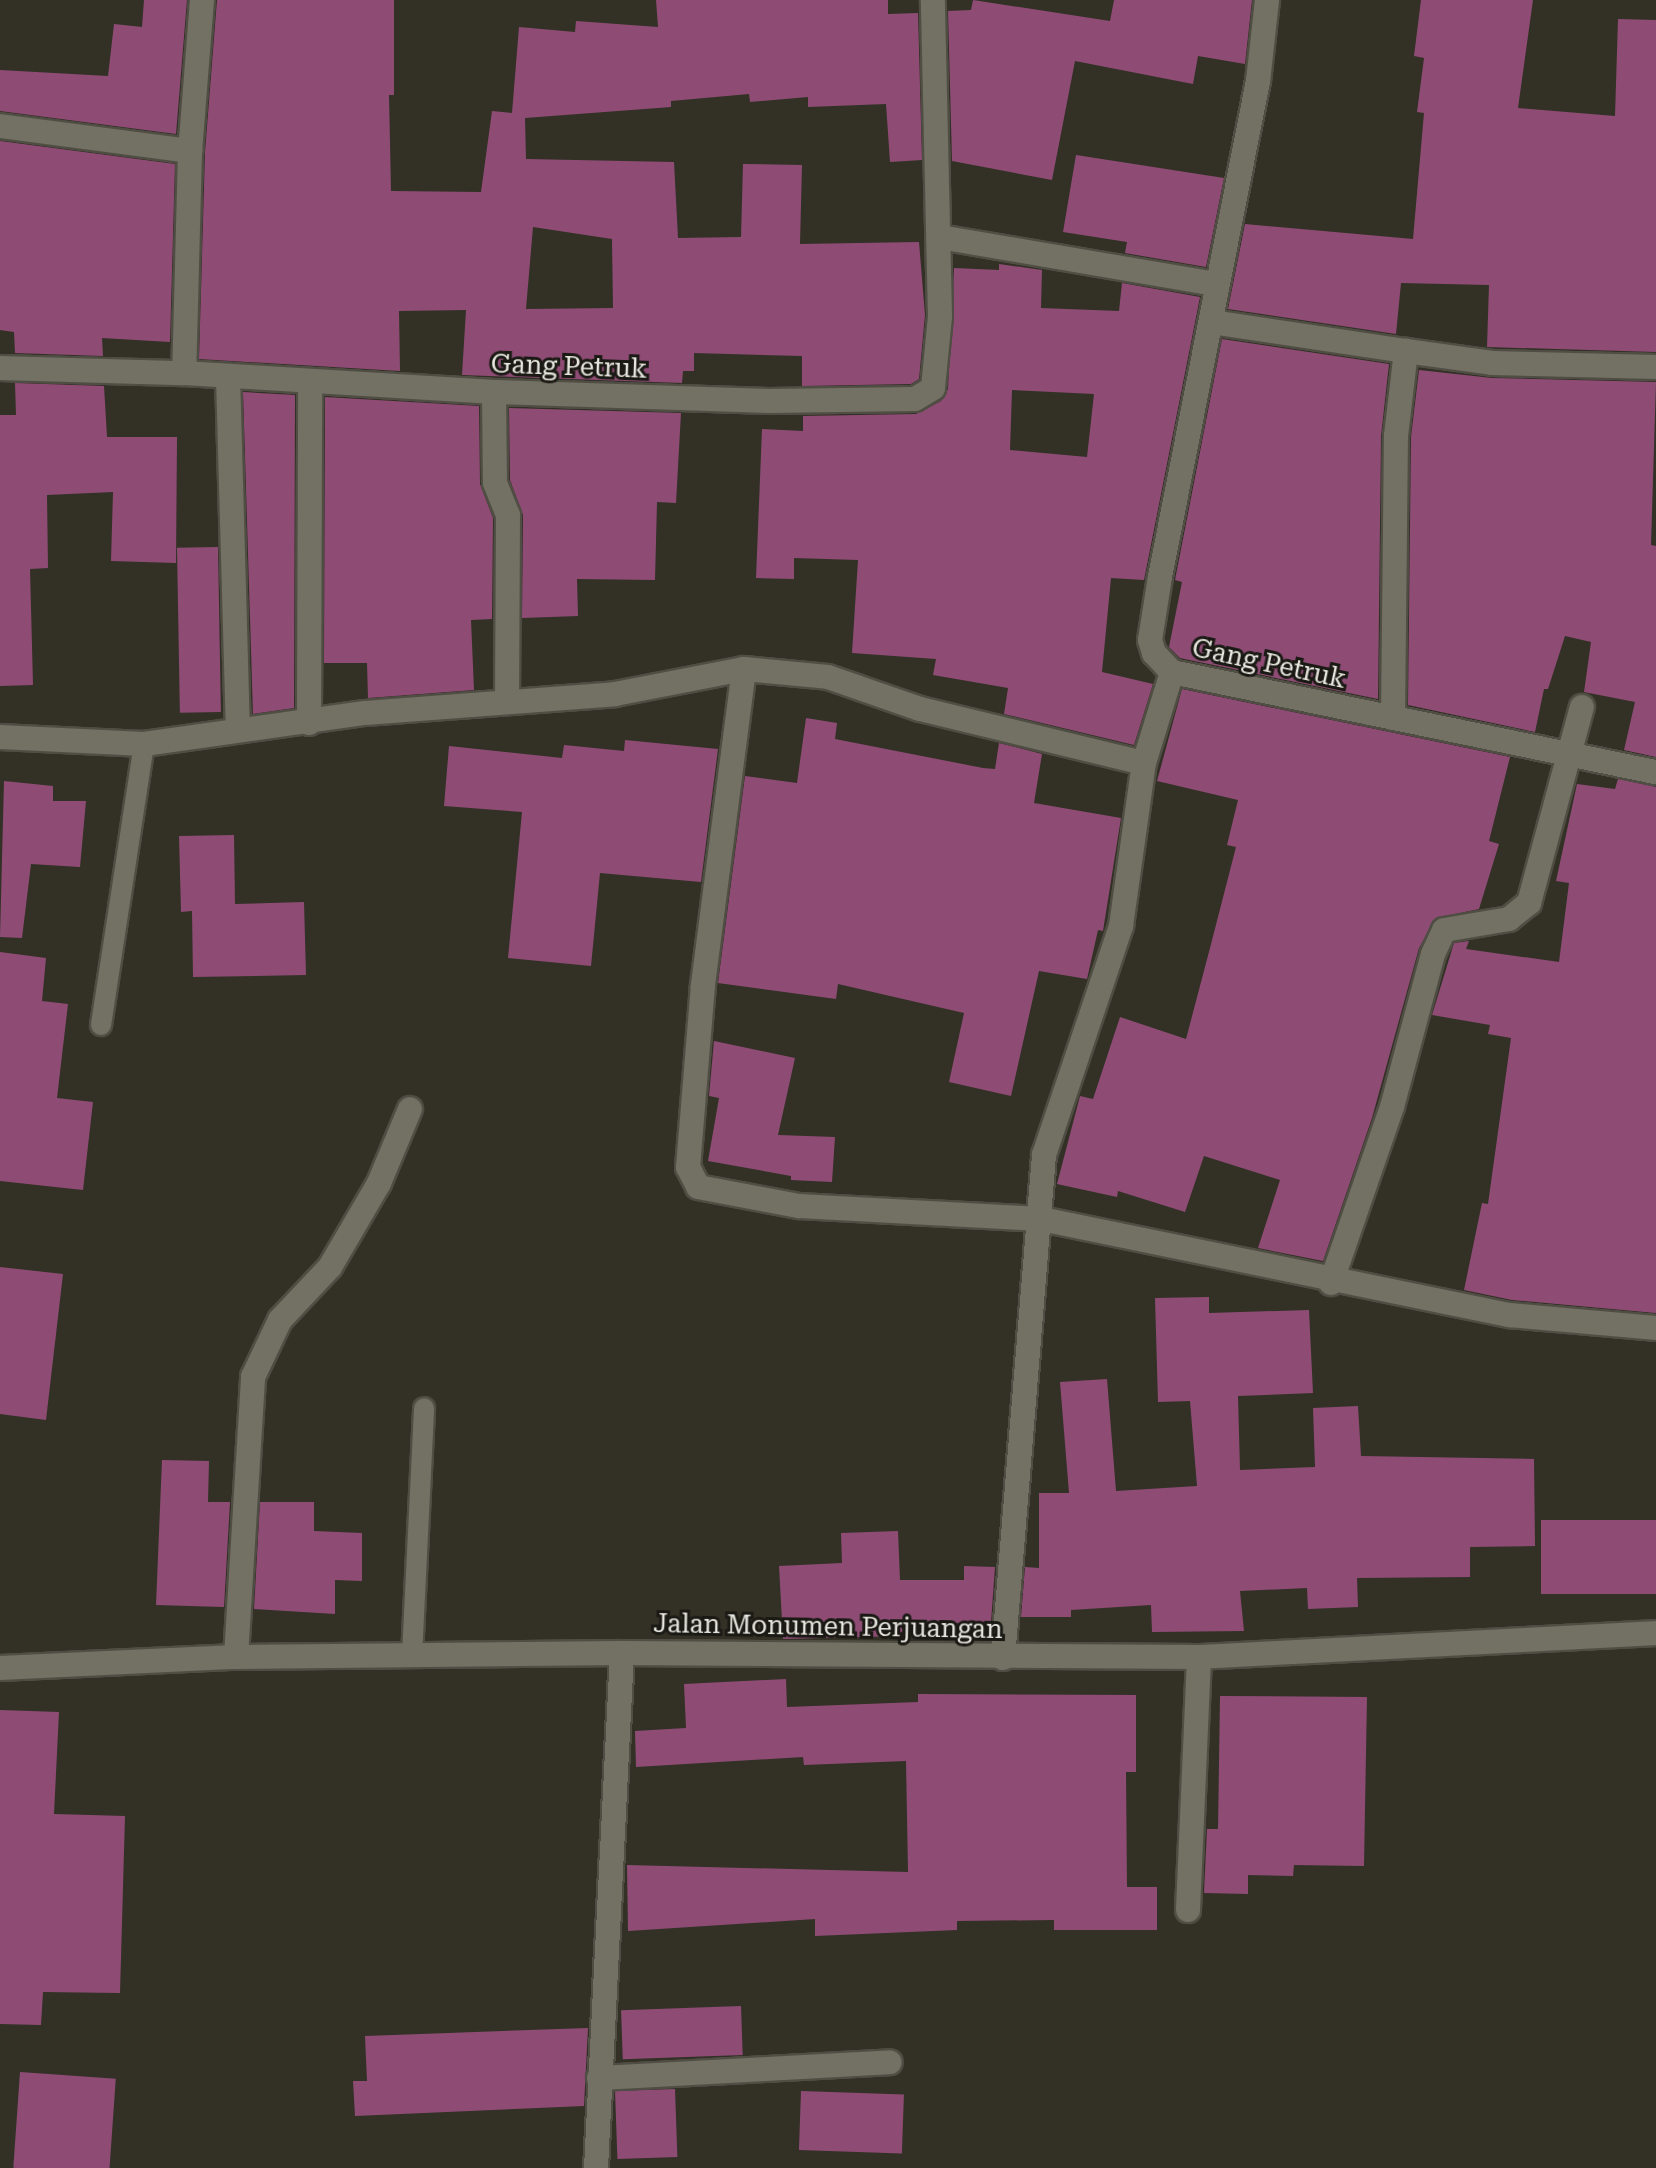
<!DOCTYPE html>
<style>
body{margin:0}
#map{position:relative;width:1656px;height:2168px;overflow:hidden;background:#333126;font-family:"Roboto Serif",serif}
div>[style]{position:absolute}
.building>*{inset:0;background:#8e4c75;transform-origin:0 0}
.roads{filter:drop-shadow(2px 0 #504e44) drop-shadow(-2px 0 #504e44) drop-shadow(0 2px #504e44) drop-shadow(0 -2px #504e44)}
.lane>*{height:20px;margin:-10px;padding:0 10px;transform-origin:10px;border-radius:10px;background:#737164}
.street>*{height:24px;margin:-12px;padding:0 12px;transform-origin:12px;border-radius:12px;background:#737164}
.secondary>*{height:24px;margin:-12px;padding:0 12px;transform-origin:12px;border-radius:12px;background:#737164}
span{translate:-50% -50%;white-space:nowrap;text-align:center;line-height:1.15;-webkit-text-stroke:6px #1a1914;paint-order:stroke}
.street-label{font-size:26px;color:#e7e6df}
</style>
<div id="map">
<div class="building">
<div style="clip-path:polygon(144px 0,187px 0,176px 134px,0 111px,0 70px,108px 76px,114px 24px,142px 27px)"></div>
<div style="clip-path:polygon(evenodd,217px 0,394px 0,394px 95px,389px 95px,391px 191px,481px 192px,492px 111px,512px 113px,519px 27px,575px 32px,576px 21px,658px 27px,656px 0,888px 0,888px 14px,918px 13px,922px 160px,890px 162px,886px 104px,808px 107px,808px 97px,750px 102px,749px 94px,671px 101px,671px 107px,525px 118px,526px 159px,674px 162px,678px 238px,741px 237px,743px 164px,802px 165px,800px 244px,919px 242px,925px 315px,919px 379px,911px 384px,802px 386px,802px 356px,694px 353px,694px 371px,683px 371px,682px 383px,462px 375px,466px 310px,399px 311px,400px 371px,199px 359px,205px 152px,217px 0,533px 227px,612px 239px,613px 308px,526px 309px,533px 227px)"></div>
<div style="clip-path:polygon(973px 0,1110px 21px,1114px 0,1252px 0,1245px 64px,1198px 56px,1193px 84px,1075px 61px,1052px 180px,952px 161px,948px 11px,971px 10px)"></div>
<div style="clip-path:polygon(1421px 0,1533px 0,1518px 108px,1615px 116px,1618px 19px,1656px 20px,1656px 352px,1487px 347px,1489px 285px,1401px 283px,1396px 334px,1228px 309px,1245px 224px,1413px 239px,1424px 113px,1417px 112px,1424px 58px,1414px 56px)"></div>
<div style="clip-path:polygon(0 141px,175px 164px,170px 342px,102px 338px,103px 356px,15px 353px,14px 332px,0 330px)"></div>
<div style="clip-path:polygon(1076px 155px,1224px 178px,1206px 267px,1125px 253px,1127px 242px,1063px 232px)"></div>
<div style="clip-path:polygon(evenodd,999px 264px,1042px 270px,1041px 308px,1119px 311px,1122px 283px,1200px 297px,1144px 580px,1111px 578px,1102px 672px,1153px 684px,1134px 745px,1004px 714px,1008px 688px,933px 675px,936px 659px,852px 653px,858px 560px,794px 558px,794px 579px,756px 578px,762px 429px,803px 431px,803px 416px,916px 414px,941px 401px,948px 389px,954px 268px,999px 270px,999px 264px,1012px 390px,1094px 394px,1087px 457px,1010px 450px,1012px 390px)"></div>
<div style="clip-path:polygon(1222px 339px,1389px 364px,1381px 436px,1378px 699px,1180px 658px,1169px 647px,1182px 582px,1175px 580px)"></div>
<div style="clip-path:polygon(1419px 370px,1492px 378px,1656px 382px,1651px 545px,1656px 546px,1656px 757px,1624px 750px,1635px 702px,1584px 692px,1591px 642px,1565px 636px,1548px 689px,1544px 689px,1535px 732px,1408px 705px,1411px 437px)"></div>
<div style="clip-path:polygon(15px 383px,104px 386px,107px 437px,177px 437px,176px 563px,111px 561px,113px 492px,47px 495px,48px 568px,30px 569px,33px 685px,0 686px,0 415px,16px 415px)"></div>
<div style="clip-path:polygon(243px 392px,295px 395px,294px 708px,253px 714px)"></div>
<div style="clip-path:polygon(325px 397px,479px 406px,480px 484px,493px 518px,492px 619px,471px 620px,474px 690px,368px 698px,367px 663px,324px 663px)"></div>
<div style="clip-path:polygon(509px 408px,681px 413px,676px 503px,657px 502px,655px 580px,577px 579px,578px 616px,522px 618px,523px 515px,510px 480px)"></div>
<div style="left:218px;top:547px;width:165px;height:41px;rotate:89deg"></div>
<div style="clip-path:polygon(1182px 689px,1510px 757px,1489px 841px,1499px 844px,1479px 909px,1436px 918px,1419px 948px,1372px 1118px,1323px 1261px,1258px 1248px,1280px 1180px,1204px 1156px,1185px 1212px,1118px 1191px,1117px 1197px,1057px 1184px,1080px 1096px,1093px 1099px,1120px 1017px,1186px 1039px,1210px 948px,1236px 847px,1227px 845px,1238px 800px,1157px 781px)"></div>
<div style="clip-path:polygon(806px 718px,837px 723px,835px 739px,983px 768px,995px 769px,999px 743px,1042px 754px,1034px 803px,1121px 818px,1103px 931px,1098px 930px,1087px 979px,1039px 971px,1011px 1096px,949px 1082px,964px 1013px,838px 984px,836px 999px,718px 983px,745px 776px,797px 783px)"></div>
<div style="clip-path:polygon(625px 740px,718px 749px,701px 882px,600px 873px,591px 966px,508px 958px,522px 812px,444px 806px,449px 746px,562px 758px,564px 745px,624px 751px)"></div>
<div style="clip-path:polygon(1618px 779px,1656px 787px,1656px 1313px,1512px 1300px,1464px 1290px,1482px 1203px,1488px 1204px,1511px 1038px,1488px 1034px,1490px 1025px,1432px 1015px,1454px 943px,1469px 941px,1466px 949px,1559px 962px,1569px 883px,1556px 881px,1577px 784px,1615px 789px)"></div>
<div style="clip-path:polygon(4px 781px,53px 786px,53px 801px,86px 801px,80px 867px,31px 864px,22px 938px,0 937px)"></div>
<div style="clip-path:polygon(234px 835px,235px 904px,304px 902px,306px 975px,193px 977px,192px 911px,181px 912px,179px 836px)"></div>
<div style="clip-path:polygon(0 952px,46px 958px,42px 1001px,68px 1004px,57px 1098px,93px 1102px,83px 1190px,0 1181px)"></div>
<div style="clip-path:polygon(714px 1041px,795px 1058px,778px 1135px,835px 1137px,832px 1182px,791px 1180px,791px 1176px,708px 1161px,719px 1098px,709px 1096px)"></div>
<div style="clip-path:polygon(0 1267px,63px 1274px,46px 1420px,0 1414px)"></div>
<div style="clip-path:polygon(1209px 1297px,1209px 1313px,1309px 1310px,1313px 1393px,1238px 1396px,1240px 1470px,1315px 1467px,1313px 1408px,1358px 1406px,1361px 1456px,1534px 1459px,1535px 1546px,1470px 1547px,1470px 1577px,1357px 1578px,1358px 1607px,1308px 1609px,1307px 1588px,1240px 1591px,1244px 1631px,1152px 1632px,1151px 1605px,1071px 1610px,1071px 1617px,1021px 1617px,1025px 1567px,1039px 1568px,1039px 1493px,1069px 1493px,1060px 1382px,1107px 1379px,1116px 1491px,1197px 1486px,1190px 1401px,1158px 1402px,1155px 1298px)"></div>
<div style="clip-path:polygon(162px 1460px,209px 1461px,208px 1502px,230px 1502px,224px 1607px,156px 1605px)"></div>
<div style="clip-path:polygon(260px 1502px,314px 1502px,314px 1531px,362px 1533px,362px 1581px,335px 1580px,335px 1614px,254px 1609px)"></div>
<div style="left:1656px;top:1520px;width:74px;height:115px;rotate:90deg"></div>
<div style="clip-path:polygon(898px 1531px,900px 1580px,964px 1580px,964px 1566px,995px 1567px,991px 1622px,902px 1625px,902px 1636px,783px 1639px,779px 1566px,842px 1563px,841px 1533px)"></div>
<div style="clip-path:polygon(786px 1679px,787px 1707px,918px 1702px,918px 1694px,1136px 1695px,1136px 1772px,1126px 1772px,1127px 1887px,1157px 1887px,1157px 1930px,1054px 1930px,1054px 1920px,957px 1921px,957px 1930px,815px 1936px,815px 1919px,628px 1931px,627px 1865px,908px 1872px,906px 1761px,804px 1765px,803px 1757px,636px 1767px,635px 1731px,686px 1728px,684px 1684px)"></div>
<div style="clip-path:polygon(1220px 1696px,1367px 1697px,1364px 1866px,1294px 1865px,1293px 1876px,1248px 1875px,1248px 1894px,1204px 1893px,1207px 1829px,1218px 1829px)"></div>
<div style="clip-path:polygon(0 1710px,59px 1712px,54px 1814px,125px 1816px,120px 1993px,43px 1992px,41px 2025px,0 2024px)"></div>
<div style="left:741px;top:2006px;width:49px;height:120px;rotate:88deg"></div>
<div style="clip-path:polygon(588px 2028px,584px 2106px,355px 2116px,353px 2081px,367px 2081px,365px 2036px)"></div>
<div style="left:20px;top:2072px;width:96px;height:96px;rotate:4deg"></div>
<div style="left:675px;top:2089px;width:68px;height:60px;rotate:88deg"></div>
<div style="left:801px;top:2091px;width:103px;height:59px;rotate:2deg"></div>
</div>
<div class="roads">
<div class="lane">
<div style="left:101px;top:1025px;width:284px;rotate:-81.3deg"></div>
<div style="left:412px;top:1656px;width:248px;rotate:-87.2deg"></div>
</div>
<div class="street">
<div style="left:202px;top:0;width:151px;rotate:94.5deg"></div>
<div style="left:190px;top:151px;width:222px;rotate:91.5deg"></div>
<div style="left:184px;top:373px;width:311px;rotate:3.5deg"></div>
<div style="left:494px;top:392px;width:275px;rotate:1.9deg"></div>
<div style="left:769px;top:401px;width:146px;rotate:-0.8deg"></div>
<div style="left:915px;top:399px;width:21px;rotate:-31deg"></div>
<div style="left:933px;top:388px;width:72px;rotate:-84.4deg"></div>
<div style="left:940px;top:316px;width:316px;rotate:-91.3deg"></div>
<div style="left:1267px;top:0;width:81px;rotate:96.3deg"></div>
<div style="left:1258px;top:81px;width:506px;rotate:101.18deg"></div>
<div style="left:1160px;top:577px;width:64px;rotate:99deg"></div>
<div style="left:1150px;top:640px;width:14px;rotate:73deg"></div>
<div style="left:1154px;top:653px;width:26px;rotate:47deg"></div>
<div style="left:1172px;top:672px;width:494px;rotate:11.7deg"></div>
<div style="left:0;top:126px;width:192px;rotate:7.5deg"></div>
<div style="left:940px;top:237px;width:280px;rotate:9.7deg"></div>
<div style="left:1211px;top:322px;width:197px;rotate:8.5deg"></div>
<div style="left:0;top:368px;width:184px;rotate:1.6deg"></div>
<div style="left:228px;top:376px;width:354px;rotate:88.4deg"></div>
<div style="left:494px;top:392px;width:91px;rotate:89.4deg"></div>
<div style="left:495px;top:483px;width:35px;rotate:68deg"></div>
<div style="left:508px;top:515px;width:187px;rotate:90.3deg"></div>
<div style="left:744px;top:669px;width:319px;rotate:97.4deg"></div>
<div style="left:703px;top:985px;width:183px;rotate:94.7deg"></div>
<div style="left:688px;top:1167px;width:22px;rotate:63deg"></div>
<div style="left:698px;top:1187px;width:103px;rotate:10.7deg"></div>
<div style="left:799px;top:1206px;width:242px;rotate:3.1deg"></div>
<div style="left:1041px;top:1219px;width:479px;rotate:11.6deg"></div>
<div style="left:1510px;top:1315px;width:147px;rotate:5.1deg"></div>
<div style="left:1393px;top:718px;width:282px;rotate:-89.4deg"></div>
<div style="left:1396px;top:436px;width:86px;rotate:-83.3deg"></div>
<div style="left:1406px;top:351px;width:87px;rotate:7.9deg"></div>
<div style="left:1492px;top:363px;width:164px;rotate:1.4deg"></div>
<div style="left:309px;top:723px;width:342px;rotate:-89.8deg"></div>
<div style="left:0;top:737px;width:144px;rotate:2.8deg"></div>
<div style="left:144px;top:744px;width:223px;rotate:-8deg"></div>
<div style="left:365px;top:713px;width:251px;rotate:-4.3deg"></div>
<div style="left:615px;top:694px;width:131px;rotate:-11deg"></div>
<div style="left:744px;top:669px;width:84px;rotate:5.4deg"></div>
<div style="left:828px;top:677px;width:97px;rotate:19.2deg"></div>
<div style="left:920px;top:709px;width:230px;rotate:13.6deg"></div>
<div style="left:1331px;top:1283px;width:186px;rotate:-70.9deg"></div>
<div style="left:1392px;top:1107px;width:158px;rotate:-75deg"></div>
<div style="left:1433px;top:954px;width:26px;rotate:-65deg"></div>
<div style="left:1444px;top:930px;width:66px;rotate:-9.6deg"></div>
<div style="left:1509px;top:919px;width:26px;rotate:-39deg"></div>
<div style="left:1529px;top:903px;width:203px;rotate:-74.9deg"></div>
<div style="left:236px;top:1657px;width:281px;rotate:-86.5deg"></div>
<div style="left:253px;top:1377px;width:63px;rotate:-64.7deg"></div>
<div style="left:280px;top:1320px;width:73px;rotate:-46.7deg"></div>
<div style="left:330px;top:1267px;width:97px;rotate:-59.7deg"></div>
<div style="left:379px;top:1183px;width:80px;rotate:-67.3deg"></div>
<div style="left:1003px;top:1658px;width:505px;rotate:-85.34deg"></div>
<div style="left:1044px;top:1155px;width:242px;rotate:-71.4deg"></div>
<div style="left:1121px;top:926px;width:165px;rotate:-82deg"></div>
<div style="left:1144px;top:763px;width:95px;rotate:-72.9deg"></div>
<div style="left:1188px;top:1910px;width:253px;rotate:-87.5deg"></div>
<div style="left:599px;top:2078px;width:291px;rotate:-3.1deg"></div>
<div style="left:596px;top:2168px;width:516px;rotate:-87.11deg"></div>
</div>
<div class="secondary">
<div style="left:0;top:1668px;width:236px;rotate:-2.7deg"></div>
<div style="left:236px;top:1657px;width:386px;rotate:-0.6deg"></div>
<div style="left:622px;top:1653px;width:577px;rotate:0.4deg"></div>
<div style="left:1199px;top:1657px;width:458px;rotate:-3deg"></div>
</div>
</div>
<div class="street-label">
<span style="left:569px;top:367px;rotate:2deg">Gang Petruk</span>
<span style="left:1269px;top:664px;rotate:12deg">Gang Petruk</span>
<span style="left:828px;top:1627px;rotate:1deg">Jalan Monumen Perjuangan</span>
</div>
</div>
